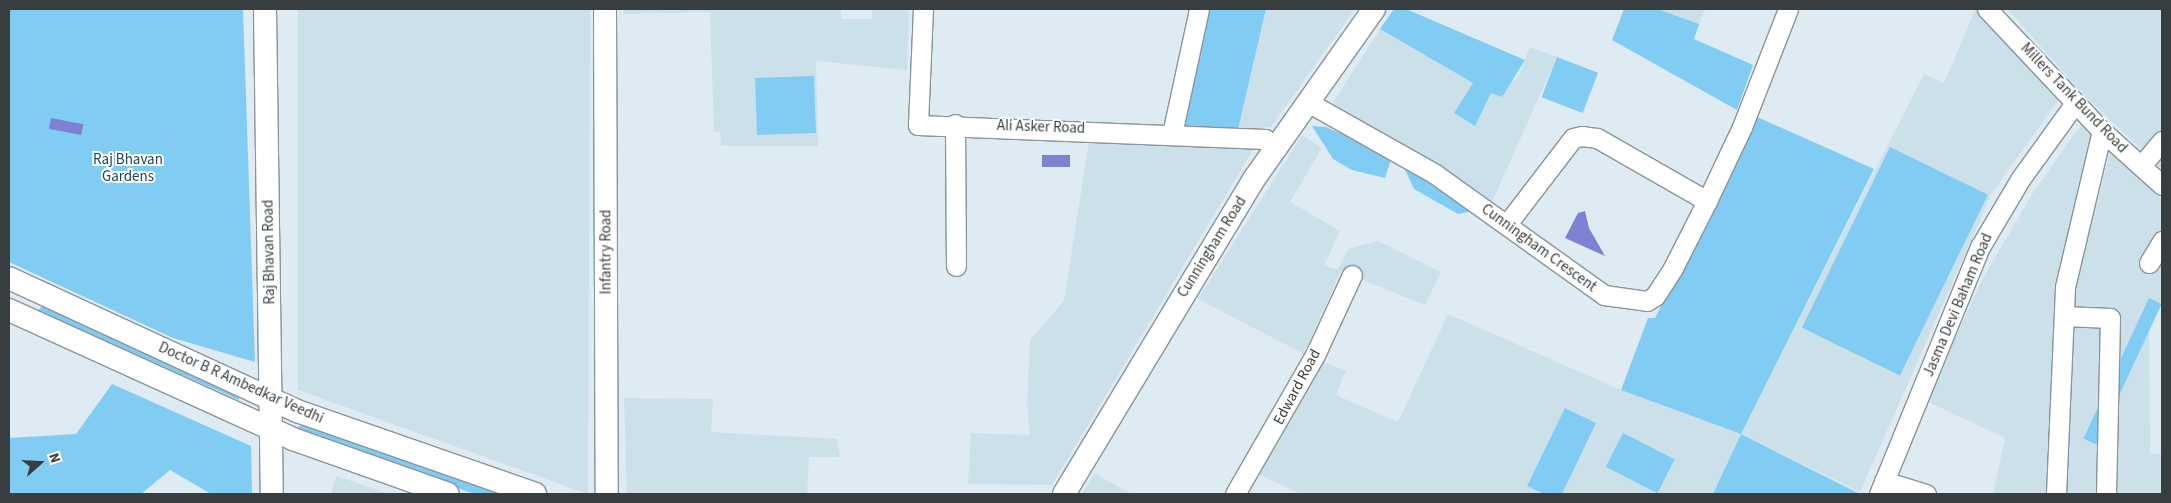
<!DOCTYPE html>
<style>
body{margin:0}
#map{position:relative;width:2171px;height:503px;overflow:hidden;background:#dfebf2;font-family:"Source Sans 3",sans-serif}
div>[style]{position:absolute}
.built>*{inset:0;background:#cce0ea}
.green>*{inset:0;background:#81ccf3;transform-origin:0 0}
.water>*{inset:0;background:#7e82d5;transform-origin:0 0}
.roads{filter:drop-shadow(1px 0 #89949b) drop-shadow(-1px 0 #89949b) drop-shadow(0 1px #89949b) drop-shadow(0 -1px #89949b)}
.minor>*{height:19px;margin:-9.5px;padding:0 9.5px;transform-origin:9.5px;border-radius:9.5px;background:#fff}
.major>*{height:22px;margin:-11px;padding:0 11px;transform-origin:11px;border-radius:11px;background:#fff}
span{translate:-50% -50%;white-space:nowrap;text-align:center;line-height:1.15;-webkit-text-stroke:4px #fff;paint-order:stroke}
.street-label{font-size:15px;color:#383d3f}
.park-label{font-size:15px;color:#18465b}
.frame{position:absolute;inset:0;border:10px solid #383d3f;pointer-events:none}
.north{position:absolute;left:15px;top:438px;width:50px;height:50px;-webkit-text-stroke:4px #fff;paint-order:stroke;rotate:71deg;font-size:14px;font-weight:700;line-height:20px;text-align:center;color:#383d3f}
.north::after{content:'';display:block;margin:auto;width:18px;height:22px;background:#383d3f;clip-path:polygon(50% 0,100% 100%,50% 72%,0 100%)}
</style>
<div id="map">
<div class="built">
<div style="clip-path:polygon(298px 9px,590px 9px,588px 494px,298px 390px)"></div>
<div style="clip-path:polygon(624px 9px,841px 9px,841px 19px,872px 19px,872px 9px,909px 9px,907px 70px,816px 61px,818px 146px,721px 146px,720px 132px,714px 132px,710px 12px,624px 14px)"></div>
<div style="clip-path:polygon(1266px 9px,1355px 9px,1271px 127px,1238px 129px)"></div>
<div style="clip-path:polygon(1657px 9px,1705px 9px,1699px 24px)"></div>
<div style="clip-path:polygon(2007px 9px,2162px 9px,2162px 169px,2087px 98px)"></div>
<div style="clip-path:polygon(1975px 10px,2059px 99px,1992px 193px,1860px 492px,1741px 434px,1713px 494px,1301px 494px,1256px 473px,1316px 358px,1346px 371px,1336px 395px,1398px 422px,1448px 314px,1621px 390px,1741px 434px,1924px 74px,1944px 83px)"></div>
<div style="clip-path:polygon(1380px 29px,1473px 83px,1475px 126px,1491px 92px,1510px 79px,1516px 81px,1530px 47px,1557px 57px,1491px 204px,1329px 109px)"></div>
<div style="clip-path:polygon(2082px 123px,2093px 135px,2061px 277px,2049px 494px,1993px 494px,2005px 438px,1926px 401px,1984px 276px,2033px 193px)"></div>
<div style="clip-path:polygon(1302px 135px,1322px 148px,1290px 202px,1340px 231px,1324px 266px,1338px 269px,1348px 249px,1378px 241px,1441px 272px,1425px 305px,1341px 271px,1304px 354px,1198px 299px)"></div>
<div style="clip-path:polygon(1089px 141px,1254px 148px,1052px 485px,968px 484px,971px 433px,1030px 435px,1027px 405px,1030px 340px,1064px 301px)"></div>
<div style="clip-path:polygon(2110px 152px,2162px 200px,2162px 304px,2149px 298px,2150px 453px,2162px 455px,2162px 494px,2062px 494px,2074px 292px)"></div>
<div style="clip-path:polygon(624px 398px,713px 399px,711px 432px,837px 439px,840px 457px,809px 457px,807px 494px,627px 494px)"></div>
<div style="clip-path:polygon(1094px 473px,1124px 490px,1134px 494px,1082px 494px)"></div>
<div style="clip-path:polygon(336px 476px,390px 494px,331px 494px)"></div>
</div>
<div class="green">
<div style="clip-path:polygon(9px 9px,243px 9px,255px 362px,173px 338px,9px 262px)"></div>
<div style="clip-path:polygon(1209px 9px,1266px 9px,1238px 129px,1179px 127px)"></div>
<div style="clip-path:polygon(1394px 9px,1406px 9px,1525px 60px,1502px 97px,1491px 93px,1475px 126px,1454px 113px,1473px 83px,1380px 29px)"></div>
<div style="clip-path:polygon(1624px 9px,1657px 9px,1699px 24px,1694px 39px,1753px 65px,1737px 110px,1612px 40px)"></div>
<div style="left:1557px;top:57px;width:44px;height:43px;rotate:21deg"></div>
<div style="left:814px;top:76px;width:57px;height:59px;rotate:88deg"></div>
<div style="clip-path:polygon(1757px 117px,1874px 169px,1741px 434px,1860px 494px,1713px 494px,1741px 434px,1621px 390px,1648px 318px,1655px 318px)"></div>
<div style="clip-path:polygon(1312px 126px,1326px 127px,1392px 156px,1385px 178px,1352px 170px,1333px 159px)"></div>
<div style="left:1890px;top:147px;width:109px;height:201px;rotate:26deg"></div>
<div style="clip-path:polygon(1402px 163px,1473px 211px,1458px 214px,1414px 189px)"></div>
<div style="left:2149px;top:298px;width:14px;height:155px;rotate:25deg"></div>
<div style="clip-path:polygon(43px 305px,239px 395px,239px 400px,38px 311px)"></div>
<div style="clip-path:polygon(112px 384px,251px 446px,252px 494px,211px 494px,170px 470px,141px 494px,9px 494px,9px 438px,76px 434px)"></div>
<div style="clip-path:polygon(1565px 408px,1596px 423px,1562px 494px,1544px 494px,1527px 486px)"></div>
<div style="clip-path:polygon(304px 424px,512px 494px,475px 494px,300px 435px,296px 428px)"></div>
<div style="left:1623px;top:433px;width:58px;height:38px;rotate:27deg"></div>
</div>
<div class="water">
<div style="left:51px;top:118px;width:33px;height:11px;rotate:11deg"></div>
<div style="left:1042px;top:155px;width:28px;height:12px"></div>
<div style="clip-path:polygon(1585px 211px,1589px 228px,1605px 256px,1565px 238px,1578px 213px)"></div>
</div>
<div class="roads">
<div class="minor">
<div style="left:923px;top:9px;width:116px;rotate:92.5deg"></div>
<div style="left:918px;top:125px;width:347px;rotate:2.3deg"></div>
<div style="left:1265px;top:139px;width:14px;rotate:39deg"></div>
<div style="left:1987px;top:9px;width:168px;rotate:46.7deg"></div>
<div style="left:2102px;top:131px;width:81px;rotate:42deg"></div>
<div style="left:1311px;top:104px;width:142px;rotate:29.4deg"></div>
<div style="left:1435px;top:174px;width:208px;rotate:35.6deg"></div>
<div style="left:1604px;top:295px;width:43px;rotate:7.9deg"></div>
<div style="left:1647px;top:301px;width:9px;rotate:-32deg"></div>
<div style="left:1655px;top:296px;width:33px;rotate:-57deg"></div>
<div style="left:1673px;top:268px;width:75px;rotate:-63.1deg"></div>
<div style="left:1707px;top:201px;width:82px;rotate:-64.7deg"></div>
<div style="left:1742px;top:127px;width:127px;rotate:-68.7deg"></div>
<div style="left:955px;top:124px;width:142px;rotate:89.6deg"></div>
<div style="left:1172px;top:134px;width:128px;rotate:-77.8deg"></div>
<div style="left:2141px;top:166px;width:33px;rotate:-50deg"></div>
<div style="left:1507px;top:224px;width:108px;rotate:-52.5deg"></div>
<div style="left:1573px;top:138px;width:9px;rotate:-13deg"></div>
<div style="left:1582px;top:136px;width:15px;rotate:8deg"></div>
<div style="left:1597px;top:138px;width:127px;rotate:29.8deg"></div>
<div style="left:2149px;top:263px;width:26px;rotate:-59deg"></div>
<div style="left:2064px;top:316px;width:46px;rotate:2.5deg"></div>
<div style="left:2110px;top:318px;width:176px;rotate:91.3deg"></div>
<div style="left:1884px;top:481px;width:44px;rotate:17.2deg"></div>
<div style="left:1235px;top:494px;width:160px;rotate:-60.1deg"></div>
<div style="left:1315px;top:355px;width:88px;rotate:-65.2deg"></div>
<div style="left:1879px;top:494px;width:267px;rotate:-67.8deg"></div>
<div style="left:1980px;top:247px;width:80px;rotate:-59.3deg"></div>
<div style="left:2021px;top:178px;width:92px;rotate:-54.2deg"></div>
<div style="left:2056px;top:494px;width:207px;rotate:-87.5deg"></div>
<div style="left:2065px;top:287px;width:160px;rotate:-76.7deg"></div>
</div>
<div class="major">
<div style="left:265px;top:9px;width:485px;rotate:89.2deg"></div>
<div style="left:605px;top:9px;width:485px;rotate:89.8deg"></div>
<div style="left:9px;top:278px;width:317px;rotate:24.8deg"></div>
<div style="left:297px;top:411px;width:252px;rotate:19.2deg"></div>
<div style="left:9px;top:310px;width:312px;rotate:24.4deg"></div>
<div style="left:293px;top:439px;width:164px;rotate:19.5deg"></div>
<div style="left:1064px;top:494px;width:368px;rotate:-58.9deg"></div>
<div style="left:1254px;top:179px;width:208px;rotate:-54.8deg"></div>
</div>
</div>
<div class="street-label">
<span style="left:2074px;top:98px;rotate:46deg">Millers Tank Bund Road</span>
<span style="left:1041px;top:127px;rotate:2deg">Ali Asker Road</span>
<span style="left:1212px;top:247px;rotate:-58deg">Cunningham Road</span>
<span style="left:1539px;top:248px;rotate:36deg">Cunningham Crescent</span>
<span style="left:269px;top:252px;rotate:-91deg">Raj Bhavan Road</span>
<span style="left:606px;top:252px;rotate:-90deg">Infantry Road</span>
<span style="left:1958px;top:305px;rotate:-67deg">Jasma Devi Baham Road</span>
<span style="left:241px;top:383px;rotate:24deg">Doctor B R Ambedkar Veedhi</span>
<span style="left:1297px;top:387px;rotate:-62deg">Edward Road</span>
</div>
<div class="park-label">
<span style="left:128px;top:168px">Raj Bhavan<br>Gardens</span>
</div>
<div class="frame"></div>
<div class="north">N</div>
</div>
